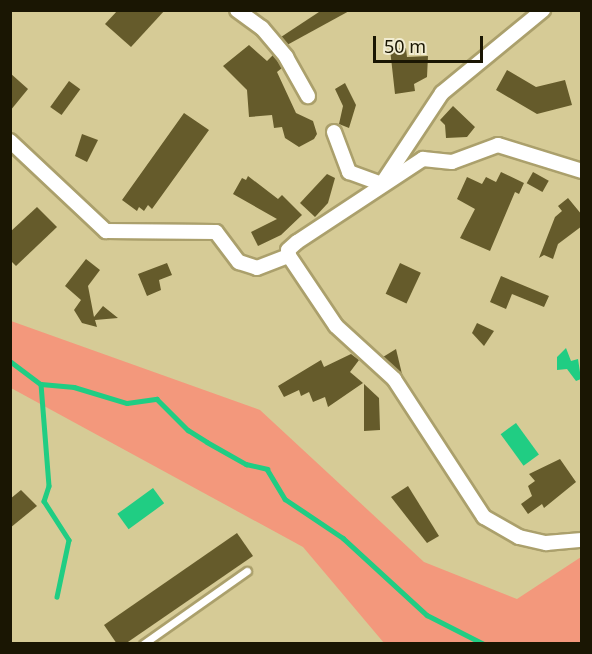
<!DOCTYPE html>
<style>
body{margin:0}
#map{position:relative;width:592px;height:654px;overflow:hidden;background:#d6cb96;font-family:"Noto Sans",sans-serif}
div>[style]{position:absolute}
.green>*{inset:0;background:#f3987c}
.water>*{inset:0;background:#20cd83;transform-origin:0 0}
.stream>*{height:4.5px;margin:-2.25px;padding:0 2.25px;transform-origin:2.25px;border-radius:2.25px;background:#20cd83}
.building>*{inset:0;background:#655b2b;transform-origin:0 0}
.roads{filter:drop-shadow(2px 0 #aba06c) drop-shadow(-2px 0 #aba06c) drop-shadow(0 2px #aba06c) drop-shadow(0 -2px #aba06c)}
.service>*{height:7px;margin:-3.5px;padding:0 3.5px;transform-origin:3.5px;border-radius:3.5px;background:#fff}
.minor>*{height:14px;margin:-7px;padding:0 7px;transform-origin:7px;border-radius:7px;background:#fff}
span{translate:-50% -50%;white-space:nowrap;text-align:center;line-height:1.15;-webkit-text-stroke:6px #f1ecd1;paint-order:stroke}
.frame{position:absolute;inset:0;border:12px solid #1a1603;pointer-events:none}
.scale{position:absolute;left:373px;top:36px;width:110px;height:27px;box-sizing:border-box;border:3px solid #1a1603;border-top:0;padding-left:8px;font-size:18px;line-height:21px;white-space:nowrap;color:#1a1603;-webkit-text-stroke:4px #f1ecd1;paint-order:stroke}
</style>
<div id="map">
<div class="green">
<div style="clip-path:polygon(11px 321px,260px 410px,424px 562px,517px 599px,581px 557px,581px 643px,384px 643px,303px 547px,11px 388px)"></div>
</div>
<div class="water">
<div style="clip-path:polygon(566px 348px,571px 361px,578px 359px,581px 379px,576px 381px,567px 369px,557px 370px,557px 357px)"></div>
<div style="left:516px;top:423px;width:39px;height:19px;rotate:54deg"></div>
<div style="left:153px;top:488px;width:19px;height:44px;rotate:54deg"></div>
</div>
<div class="stream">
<div style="left:10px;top:361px;width:39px;rotate:37deg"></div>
<div style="left:41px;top:384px;width:33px;rotate:5deg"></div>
<div style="left:74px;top:387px;width:55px;rotate:16.8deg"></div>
<div style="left:127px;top:403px;width:30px;rotate:-8deg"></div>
<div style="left:157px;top:399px;width:44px;rotate:45deg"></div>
<div style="left:188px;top:430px;width:22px;rotate:32deg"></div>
<div style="left:207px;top:442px;width:45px;rotate:29.4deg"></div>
<div style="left:246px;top:464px;width:22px;rotate:13deg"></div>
<div style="left:267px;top:469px;width:35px;rotate:59deg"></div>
<div style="left:285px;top:499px;width:70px;rotate:33.9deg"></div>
<div style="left:343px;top:538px;width:114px;rotate:42.5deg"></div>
<div style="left:427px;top:615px;width:64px;rotate:27deg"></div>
<div style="left:41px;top:384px;width:102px;rotate:85.5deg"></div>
<div style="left:49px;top:486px;width:16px;rotate:108deg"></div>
<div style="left:44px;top:501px;width:46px;rotate:57.3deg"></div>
<div style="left:69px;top:540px;width:58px;rotate:101.9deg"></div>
</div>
<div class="building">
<div style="clip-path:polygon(118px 10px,165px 10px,131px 47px,105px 24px)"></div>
<div style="clip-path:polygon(322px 10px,351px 10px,287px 45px,281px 37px)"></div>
<div style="clip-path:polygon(249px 45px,267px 61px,273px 55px,279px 62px,282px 68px,277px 72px,296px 113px,313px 121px,317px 134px,314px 139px,299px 147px,285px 138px,282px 127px,274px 128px,272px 115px,249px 117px,247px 90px,223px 66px)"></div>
<div style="clip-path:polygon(406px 48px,407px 57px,428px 56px,427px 77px,414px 84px,415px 91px,395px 94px,390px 49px)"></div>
<div style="clip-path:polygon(507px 70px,536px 87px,565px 80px,572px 105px,537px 114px,496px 90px)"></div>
<div style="clip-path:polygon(10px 73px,28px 89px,10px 111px)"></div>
<div style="left:69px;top:81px;width:14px;height:32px;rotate:36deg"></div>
<div style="clip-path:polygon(345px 83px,356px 105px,349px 128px,339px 124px,343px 106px,335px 89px)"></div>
<div style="clip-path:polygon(453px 106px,475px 127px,467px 137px,446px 138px,445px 125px,440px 120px)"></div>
<div style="clip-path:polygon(184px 113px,209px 130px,152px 209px,148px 205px,144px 211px,139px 207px,137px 211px,122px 200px)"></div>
<div style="clip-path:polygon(82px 134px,98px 140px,87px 162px,75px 156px)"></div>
<div style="clip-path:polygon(501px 172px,524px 183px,519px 194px,515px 192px,490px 251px,460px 238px,475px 209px,457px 199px,467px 177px,482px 184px,486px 177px,496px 182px)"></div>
<div style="left:533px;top:172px;width:18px;height:13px;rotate:29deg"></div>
<div style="clip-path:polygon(327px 174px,335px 178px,328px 203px,315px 217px,300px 203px)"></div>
<div style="clip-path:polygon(248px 176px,278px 199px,282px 195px,302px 215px,281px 235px,258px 246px,251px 232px,277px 219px,233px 194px,242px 178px,246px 180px)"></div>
<div style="clip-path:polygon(568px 198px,582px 215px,582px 226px,558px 244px,553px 259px,544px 255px,539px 258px,555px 217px,562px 211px,558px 206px)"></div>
<div style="clip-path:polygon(37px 207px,57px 227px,16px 266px,10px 260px,10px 232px)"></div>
<div style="clip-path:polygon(86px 259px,100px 270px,88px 286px,94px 317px,103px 306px,118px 318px,95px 320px,97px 327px,82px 323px,74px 310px,81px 300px,65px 286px)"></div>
<div style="clip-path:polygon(167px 263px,172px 275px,159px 280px,161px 290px,147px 296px,138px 274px)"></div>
<div style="left:400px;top:263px;width:23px;height:34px;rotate:25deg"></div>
<div style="clip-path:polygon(501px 276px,549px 296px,544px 307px,512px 294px,506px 309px,490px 302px)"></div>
<div style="clip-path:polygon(477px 323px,494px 331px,484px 346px,472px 333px)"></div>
<div style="clip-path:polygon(396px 349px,402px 374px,383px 357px)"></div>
<div style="clip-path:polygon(351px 354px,359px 360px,350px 372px,363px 383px,328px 407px,325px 397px,313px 402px,309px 392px,301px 396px,299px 390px,284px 397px,278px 386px,321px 360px,324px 367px)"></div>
<div style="clip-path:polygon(364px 384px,379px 398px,380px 430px,364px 431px)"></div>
<div style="clip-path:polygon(560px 459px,576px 482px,544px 508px,542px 504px,528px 514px,521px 504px,532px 496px,528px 486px,535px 481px,529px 474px)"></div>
<div style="clip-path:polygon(408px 486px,439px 536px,427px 543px,391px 497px)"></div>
<div style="clip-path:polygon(21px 490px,37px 506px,10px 528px,10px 499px)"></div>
<div style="clip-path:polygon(237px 533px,253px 556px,125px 644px,117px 644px,104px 625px)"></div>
</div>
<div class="roads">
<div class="service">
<div style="left:143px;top:644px;width:127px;rotate:-35.1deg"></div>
</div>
<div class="minor">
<div style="left:237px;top:10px;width:31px;rotate:36deg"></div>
<div style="left:262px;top:28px;width:38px;rotate:50deg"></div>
<div style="left:286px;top:57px;width:45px;rotate:60.6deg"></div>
<div style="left:334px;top:132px;width:43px;rotate:69.4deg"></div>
<div style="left:349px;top:172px;width:35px;rotate:20deg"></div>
<div style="left:10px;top:141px;width:132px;rotate:43.2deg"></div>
<div style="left:106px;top:231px;width:110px;rotate:0.5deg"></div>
<div style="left:216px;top:232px;width:38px;rotate:53deg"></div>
<div style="left:239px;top:262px;width:19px;rotate:18deg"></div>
<div style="left:257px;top:268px;width:34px;rotate:-21deg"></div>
<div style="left:289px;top:256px;width:84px;rotate:56.1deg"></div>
<div style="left:336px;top:326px;width:79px;rotate:42.4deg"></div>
<div style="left:394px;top:379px;width:165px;rotate:56.9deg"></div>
<div style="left:484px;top:517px;width:40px;rotate:29.7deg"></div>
<div style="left:519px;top:537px;width:28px;rotate:13deg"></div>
<div style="left:546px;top:543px;width:36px;rotate:-5deg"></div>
<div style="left:383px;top:182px;width:107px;rotate:-56.5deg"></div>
<div style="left:442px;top:93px;width:131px;rotate:-39.4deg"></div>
<div style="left:289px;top:256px;width:6px;rotate:-99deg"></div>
<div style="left:288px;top:250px;width:12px;rotate:-42deg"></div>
<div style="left:297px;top:242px;width:151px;rotate:-33.4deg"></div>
<div style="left:423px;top:159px;width:29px;rotate:6deg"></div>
<div style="left:452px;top:162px;width:49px;rotate:-20.3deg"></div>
<div style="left:498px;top:145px;width:88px;rotate:17.2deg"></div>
</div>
</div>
<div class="frame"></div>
<div class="scale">50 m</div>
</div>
